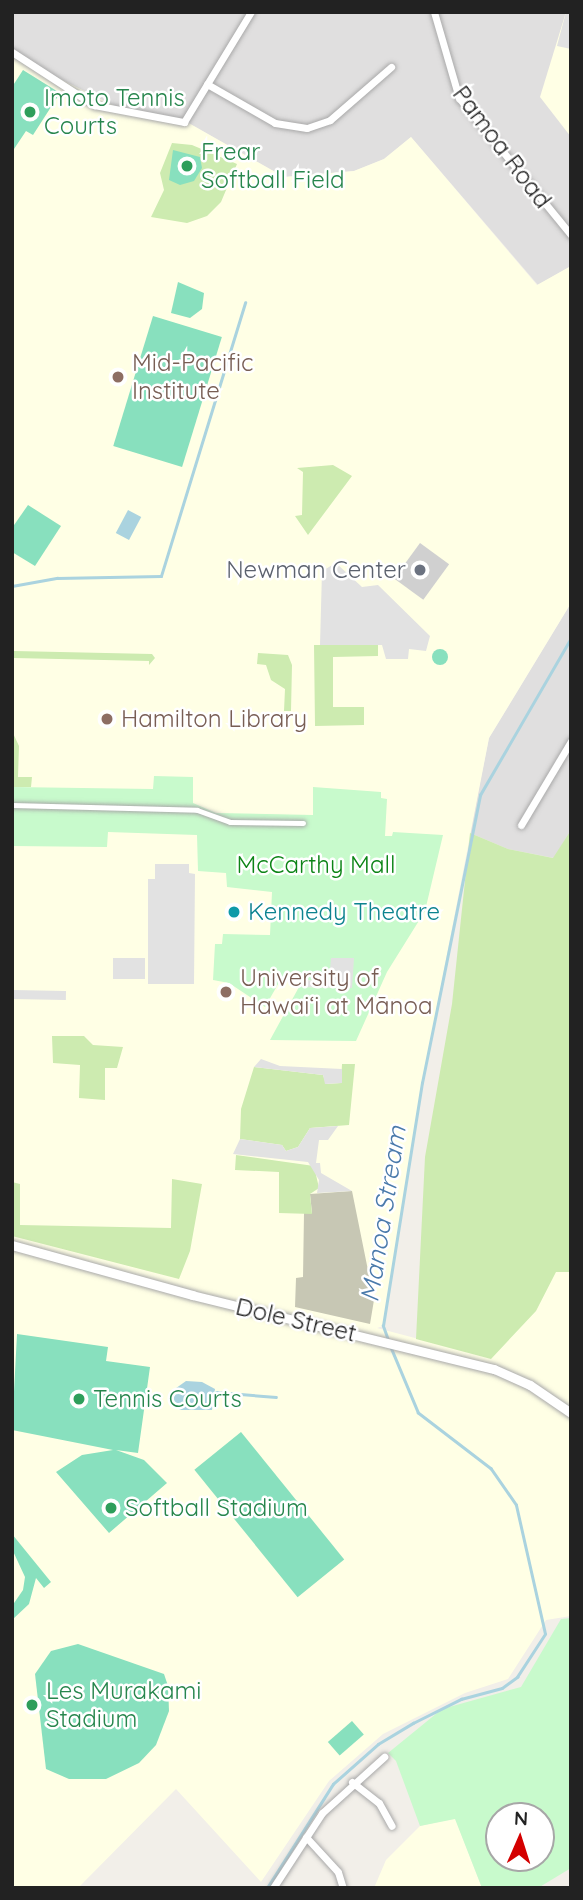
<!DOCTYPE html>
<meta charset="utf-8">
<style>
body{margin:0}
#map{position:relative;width:583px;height:1900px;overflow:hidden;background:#f2efe9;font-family:Quicksand,sans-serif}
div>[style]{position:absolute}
.residential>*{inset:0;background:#e0dfdf}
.education>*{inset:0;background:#ffffe5}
.religious>*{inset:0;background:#d0d0d0;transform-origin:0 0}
.construction>*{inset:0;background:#c7c7b4}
.grass>*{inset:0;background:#cdebb0}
.park>*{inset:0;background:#c8facc}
.pitch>*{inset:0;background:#88e0be;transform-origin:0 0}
.round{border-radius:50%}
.parking>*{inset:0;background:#e2e2e2;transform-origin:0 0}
.water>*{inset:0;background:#aad3df;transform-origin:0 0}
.stream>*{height:2.5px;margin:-1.25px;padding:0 1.25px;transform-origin:1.25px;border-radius:1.25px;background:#aad3df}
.roads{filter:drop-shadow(0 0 2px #a9a9a9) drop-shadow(0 0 2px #a9a9a9)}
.pedestrian>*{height:5px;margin:-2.5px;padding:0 2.5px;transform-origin:2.5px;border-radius:2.5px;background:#fff}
.minor>*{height:7px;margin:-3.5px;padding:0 3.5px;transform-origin:3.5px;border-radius:3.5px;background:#fff}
.tertiary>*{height:9px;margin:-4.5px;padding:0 4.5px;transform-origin:4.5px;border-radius:4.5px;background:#fff}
.dots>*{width:19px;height:19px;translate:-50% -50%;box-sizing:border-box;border:4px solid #fff;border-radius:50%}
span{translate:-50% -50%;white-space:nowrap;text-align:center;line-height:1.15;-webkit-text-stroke:5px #fff;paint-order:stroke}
.leisure-label{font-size:24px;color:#27864d}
.left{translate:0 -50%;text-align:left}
.street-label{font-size:24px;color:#222}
.education-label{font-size:24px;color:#785e54}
.worship-label{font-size:24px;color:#5b616d}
.right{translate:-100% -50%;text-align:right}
.park-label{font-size:24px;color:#0c8416}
.culture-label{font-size:24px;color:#0d838f}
.water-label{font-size:26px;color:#4a7aab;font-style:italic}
.frame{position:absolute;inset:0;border:14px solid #222;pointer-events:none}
.north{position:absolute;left:485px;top:1802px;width:70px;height:70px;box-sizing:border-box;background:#fff;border:2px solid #a7a7a7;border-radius:50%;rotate:3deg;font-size:19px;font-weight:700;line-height:28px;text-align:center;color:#222}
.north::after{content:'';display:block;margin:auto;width:24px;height:32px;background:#d40000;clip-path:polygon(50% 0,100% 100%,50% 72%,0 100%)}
</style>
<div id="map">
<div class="residential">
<div style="clip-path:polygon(12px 12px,571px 12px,571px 266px,538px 285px,411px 137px,384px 159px,354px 171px,284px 177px,185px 121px,12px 268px)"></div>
<div style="clip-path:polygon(571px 603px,571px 830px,554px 858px,508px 849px,470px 833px,489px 738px)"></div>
</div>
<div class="education">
<div style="clip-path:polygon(566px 12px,571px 12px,571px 137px,540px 97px)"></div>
<div style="clip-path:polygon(12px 55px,129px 113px,185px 121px,284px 177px,354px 171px,384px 159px,411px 137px,537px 285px,571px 266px,571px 603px,489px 738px,422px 1083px,383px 1326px,377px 1328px,430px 1342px,571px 1233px,571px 1616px,546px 1620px,508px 1679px,465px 1693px,383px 1734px,329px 1781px,261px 1882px,176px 1789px,78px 1888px,12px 1888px)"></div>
<div style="clip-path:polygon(455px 1818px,482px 1888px,374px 1888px,386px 1860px,420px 1826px)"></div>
</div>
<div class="religious">
<div style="left:420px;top:543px;width:36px;height:44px;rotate:36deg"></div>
</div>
<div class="construction">
<div style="clip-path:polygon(352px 1191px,374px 1300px,370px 1324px,295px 1307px,296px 1278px,303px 1277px,304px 1213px,312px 1213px,310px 1194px)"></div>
</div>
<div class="grass">
<div style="clip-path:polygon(172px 143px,192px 145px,237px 164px,221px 202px,207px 216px,187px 223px,151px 217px,164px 190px,160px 173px)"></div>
<div style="clip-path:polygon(333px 465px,352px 476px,308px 535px,295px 516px,302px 515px,303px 472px,297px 468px)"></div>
<div style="clip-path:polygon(314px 645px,378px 645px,378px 656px,333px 657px,333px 707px,364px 707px,364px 725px,315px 726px)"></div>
<div style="clip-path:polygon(14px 651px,152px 654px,155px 658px,149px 665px,149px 661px,14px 658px)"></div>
<div style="clip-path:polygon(258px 653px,288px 655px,292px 665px,291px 711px,284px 711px,285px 689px,271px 680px,266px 665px,257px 664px)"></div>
<div style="clip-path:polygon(12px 731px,19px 746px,18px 777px,32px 777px,31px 787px,12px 787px)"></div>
<div style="clip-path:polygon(571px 830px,571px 1272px,556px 1272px,536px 1311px,491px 1359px,416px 1339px,425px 1157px,452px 1004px,470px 833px,508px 849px,553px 858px)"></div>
<div style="clip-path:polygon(52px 1036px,84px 1036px,93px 1045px,123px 1047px,117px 1068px,105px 1068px,105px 1100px,79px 1098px,80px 1065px,53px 1063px)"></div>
<div style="clip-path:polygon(342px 1064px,355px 1064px,349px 1125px,310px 1128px,298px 1147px,286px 1151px,282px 1145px,240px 1139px,241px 1109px,254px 1067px,323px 1075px,326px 1084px,341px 1083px)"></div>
<div style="clip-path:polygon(236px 1155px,314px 1166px,319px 1188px,310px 1194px,312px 1214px,279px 1213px,279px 1172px,235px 1170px)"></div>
<div style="clip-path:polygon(172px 1179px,202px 1184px,190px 1251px,179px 1279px,12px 1236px,12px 1182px,20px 1184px,20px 1225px,171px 1228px)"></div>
</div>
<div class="park">
<div style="clip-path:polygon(154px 776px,193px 777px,193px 803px,216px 813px,313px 815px,313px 787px,381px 792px,381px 798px,387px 799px,385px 836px,392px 836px,393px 832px,443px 835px,425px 911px,387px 972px,356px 1041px,270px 1040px,299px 987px,352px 988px,329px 981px,281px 979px,265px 1007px,229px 983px,213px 980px,215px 944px,222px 944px,223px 934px,270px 935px,272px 892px,227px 887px,226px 873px,198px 871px,197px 835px,108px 832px,107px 847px,12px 846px,12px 787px,153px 789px)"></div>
<div style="clip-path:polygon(evenodd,571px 1618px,571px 1868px,538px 1888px,482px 1888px,455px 1819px,420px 1826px,396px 1761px,388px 1753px,442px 1709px,521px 1687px,561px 1619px,571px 1618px,499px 1816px,541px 1816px,541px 1858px,499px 1858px,499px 1816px)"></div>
</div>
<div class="pitch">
<div style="clip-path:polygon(23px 70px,60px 93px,33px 135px,26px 131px,12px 152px,12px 87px)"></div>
<div style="clip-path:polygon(173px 150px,200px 157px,202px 168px,194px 181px,180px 185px,169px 180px)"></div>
<div style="clip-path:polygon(178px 282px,204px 293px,202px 309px,190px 318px,171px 313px)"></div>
<div style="left:153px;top:316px;width:72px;height:136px;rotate:17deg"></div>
<div style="clip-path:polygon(28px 505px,61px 526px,35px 566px,12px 552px,12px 528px)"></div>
<div class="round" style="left:432px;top:649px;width:16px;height:16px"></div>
<div style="clip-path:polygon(17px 1334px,108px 1347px,106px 1361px,150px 1367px,138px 1453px,116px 1450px,144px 1460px,167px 1483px,109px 1533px,56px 1472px,82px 1455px,113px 1450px,12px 1430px)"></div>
<div style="left:241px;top:1432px;width:164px;height:60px;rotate:51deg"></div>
<div style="clip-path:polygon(12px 1534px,51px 1582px,44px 1588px,36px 1578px,29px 1604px,12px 1620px,12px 1606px,23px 1590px,25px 1577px,12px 1549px)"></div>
<div style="clip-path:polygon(78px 1644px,164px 1674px,168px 1686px,169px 1711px,156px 1745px,139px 1763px,106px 1779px,69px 1779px,46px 1769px,35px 1674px,51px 1651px)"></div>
<div style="left:352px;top:1721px;width:18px;height:32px;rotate:49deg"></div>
</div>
<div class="parking">
<div style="clip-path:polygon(566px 12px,571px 13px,571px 49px,557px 46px)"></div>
<div style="clip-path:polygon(336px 563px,362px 587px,378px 585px,430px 636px,426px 651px,409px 649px,408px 659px,386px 659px,382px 645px,320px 645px,322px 571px)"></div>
<div style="clip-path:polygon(155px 864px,189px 864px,189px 873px,195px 874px,194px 984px,148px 984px,148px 879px,155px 879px)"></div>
<div style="left:113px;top:958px;width:32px;height:21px"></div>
<div style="clip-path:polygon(331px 958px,354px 958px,352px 988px,299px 987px,299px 980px,329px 981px)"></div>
<div style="left:12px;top:990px;width:54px;height:9px;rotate:1deg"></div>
<div style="clip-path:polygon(261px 1059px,280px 1066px,342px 1069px,342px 1083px,325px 1084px,323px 1075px,254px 1067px)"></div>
<div style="clip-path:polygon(338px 1126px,328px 1140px,319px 1140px,316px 1163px,320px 1163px,321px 1173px,352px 1191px,317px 1193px,319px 1180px,308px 1162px,233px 1154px,240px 1139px,282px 1145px,286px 1151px,298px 1147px,310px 1128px)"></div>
</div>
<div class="water">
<div style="left:128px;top:510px;width:15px;height:26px;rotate:28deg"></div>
<div style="clip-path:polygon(186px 1381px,202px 1382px,215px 1389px,212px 1410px,181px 1410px,172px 1406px,172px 1391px)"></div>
</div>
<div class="stream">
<div style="left:12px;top:586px;width:46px;rotate:-10.1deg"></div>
<div style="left:57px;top:578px;width:104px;rotate:-1.1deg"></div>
<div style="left:161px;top:576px;width:286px;rotate:-72.9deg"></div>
<div style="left:388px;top:1340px;width:15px;rotate:-110deg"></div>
<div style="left:383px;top:1326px;width:246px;rotate:-80.9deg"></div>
<div style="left:422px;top:1083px;width:294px;rotate:-78.6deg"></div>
<div style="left:480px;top:795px;width:181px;rotate:-59.9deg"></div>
<div style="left:216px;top:1392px;width:60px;rotate:4.8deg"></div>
<div style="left:267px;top:1888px;width:123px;rotate:-57.6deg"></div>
<div style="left:333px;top:1784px;width:60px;rotate:-41.6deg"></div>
<div style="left:378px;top:1744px;width:41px;rotate:-31deg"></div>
<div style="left:413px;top:1723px;width:54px;rotate:-26.6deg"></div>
<div style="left:461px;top:1699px;width:42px;rotate:-15deg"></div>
<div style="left:502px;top:1688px;width:19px;rotate:-36deg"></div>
<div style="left:517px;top:1677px;width:51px;rotate:-56.9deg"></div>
<div style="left:545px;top:1634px;width:132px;rotate:-102.7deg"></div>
<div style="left:516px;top:1505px;width:44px;rotate:-124.8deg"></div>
<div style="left:491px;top:1469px;width:92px;rotate:-142.5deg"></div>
<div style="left:418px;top:1413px;width:73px;rotate:-112.7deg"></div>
</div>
<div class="roads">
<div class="pedestrian">
<div style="left:12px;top:805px;width:185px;rotate:1.5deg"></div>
<div style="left:197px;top:810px;width:35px;rotate:20deg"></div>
<div style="left:230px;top:822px;width:73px;rotate:0.8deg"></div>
</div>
<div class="minor">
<div style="left:434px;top:12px;width:90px;rotate:73.8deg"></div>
<div style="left:459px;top:98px;width:177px;rotate:50.7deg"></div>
<div style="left:12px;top:52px;width:98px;rotate:32.9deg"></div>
<div style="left:94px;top:105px;width:92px;rotate:10.7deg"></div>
<div style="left:184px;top:122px;width:129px;rotate:-58.7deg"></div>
<div style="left:207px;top:84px;width:78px;rotate:29.8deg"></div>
<div style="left:275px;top:123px;width:32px;rotate:9deg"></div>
<div style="left:307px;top:128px;width:24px;rotate:-19deg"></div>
<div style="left:330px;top:120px;width:81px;rotate:-41deg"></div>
<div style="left:521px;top:825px;width:98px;rotate:-59.2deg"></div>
<div style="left:352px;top:1782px;width:34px;rotate:38deg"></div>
<div style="left:379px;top:1803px;width:26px;rotate:61deg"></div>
<div style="left:306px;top:1837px;width:47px;rotate:47.6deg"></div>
<div style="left:338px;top:1872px;width:17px;rotate:73deg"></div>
<div style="left:273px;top:1888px;width:90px;rotate:-56.8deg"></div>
<div style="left:322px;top:1813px;width:84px;rotate:-42.1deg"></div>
</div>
<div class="tertiary">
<div style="left:12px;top:1245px;width:187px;rotate:15.5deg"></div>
<div style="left:192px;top:1295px;width:311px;rotate:13.8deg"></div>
<div style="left:494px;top:1369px;width:39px;rotate:24deg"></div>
<div style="left:530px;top:1385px;width:50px;rotate:34.3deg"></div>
</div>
</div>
<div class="dots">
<div style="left:30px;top:112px;background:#2e9e5b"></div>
<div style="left:187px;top:166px;background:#2e9e5b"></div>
<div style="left:118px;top:377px;background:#8d6e63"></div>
<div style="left:420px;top:570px;background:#6b7280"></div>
<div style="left:107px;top:719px;background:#8d6e63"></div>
<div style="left:234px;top:912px;background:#0f9aa8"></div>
<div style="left:226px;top:992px;background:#8d6e63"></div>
<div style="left:79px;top:1399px;background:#2e9e5b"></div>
<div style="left:111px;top:1508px;background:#2e9e5b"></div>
<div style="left:32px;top:1705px;background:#2e9e5b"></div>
</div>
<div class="leisure-label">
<span class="left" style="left:44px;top:112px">Imoto Tennis<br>Courts</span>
<span class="left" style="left:201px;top:166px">Frear<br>Softball Field</span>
<span class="left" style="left:93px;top:1399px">Tennis Courts</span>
<span class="left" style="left:125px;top:1508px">Softball Stadium</span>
<span class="left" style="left:46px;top:1705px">Les Murakami<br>Stadium</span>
</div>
<div class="street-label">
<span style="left:502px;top:147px;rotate:53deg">Pamoa Road</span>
<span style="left:296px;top:1320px;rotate:13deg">Dole Street</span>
</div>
<div class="education-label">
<span class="left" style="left:132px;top:377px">Mid-Pacific<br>Institute</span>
<span class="left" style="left:121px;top:719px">Hamilton Library</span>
<span class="left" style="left:240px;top:992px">University of<br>Hawaiʻi at Mānoa</span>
</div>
<div class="worship-label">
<span class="right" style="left:406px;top:570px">Newman Center</span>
</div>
<div class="park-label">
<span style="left:316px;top:865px">McCarthy Mall</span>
</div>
<div class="culture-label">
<span class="left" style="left:248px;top:912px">Kennedy Theatre</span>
</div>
<div class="water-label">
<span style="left:383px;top:1214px;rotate:-81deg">Manoa Stream</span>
</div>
<div class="frame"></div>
<div class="north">N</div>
</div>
